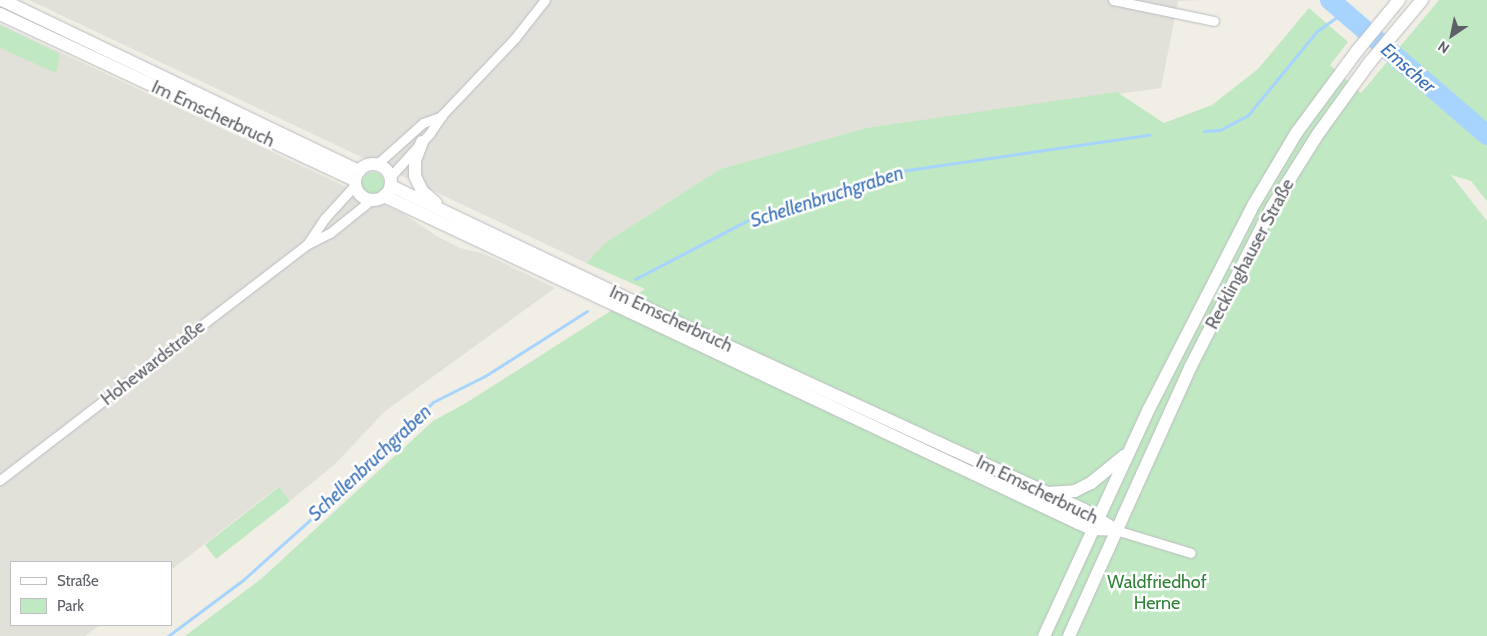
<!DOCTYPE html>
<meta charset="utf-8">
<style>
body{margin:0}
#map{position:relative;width:1487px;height:636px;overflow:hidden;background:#f0eee5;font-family:Cabin,sans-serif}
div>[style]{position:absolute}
.industrial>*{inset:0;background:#e1e0d9}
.green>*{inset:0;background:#c0e8c2;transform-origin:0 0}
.round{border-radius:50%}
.stream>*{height:3px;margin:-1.5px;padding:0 1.5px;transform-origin:1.5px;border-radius:1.5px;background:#a6d4ff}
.river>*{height:20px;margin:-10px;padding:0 10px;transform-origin:10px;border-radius:10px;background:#a6d4ff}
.roads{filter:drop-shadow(0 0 1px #babcc1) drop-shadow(0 0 1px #babcc1)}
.minor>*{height:9px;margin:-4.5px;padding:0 4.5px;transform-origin:4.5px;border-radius:4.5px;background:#fff}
.secondary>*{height:12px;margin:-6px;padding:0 6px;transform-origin:6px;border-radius:6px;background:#fff}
.secondary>.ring{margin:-6px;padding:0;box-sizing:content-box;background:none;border:12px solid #fff;border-radius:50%}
span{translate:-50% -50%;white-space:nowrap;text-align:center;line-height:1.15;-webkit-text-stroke:5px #fff;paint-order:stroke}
.street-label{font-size:18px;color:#5d6066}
.park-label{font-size:18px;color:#308237}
.water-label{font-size:19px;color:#3c72b8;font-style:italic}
.legend{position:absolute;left:10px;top:561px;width:162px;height:65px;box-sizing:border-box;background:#fff;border:1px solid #bebfc2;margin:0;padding:6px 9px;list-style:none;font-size:15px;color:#5d6066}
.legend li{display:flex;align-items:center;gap:10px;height:25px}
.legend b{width:25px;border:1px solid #bebfc2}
.north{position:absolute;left:1427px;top:10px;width:50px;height:50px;-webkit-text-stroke:4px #fff;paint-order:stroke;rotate:214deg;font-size:14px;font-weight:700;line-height:20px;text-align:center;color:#5d6066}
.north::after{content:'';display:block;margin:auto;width:18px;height:22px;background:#5d6066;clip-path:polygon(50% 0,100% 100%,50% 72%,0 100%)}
</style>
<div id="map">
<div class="industrial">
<div style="clip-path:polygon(29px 0,1202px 0,1178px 1px,1161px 88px,866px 128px,720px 169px,605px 243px,586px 263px)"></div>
<div style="clip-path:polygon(0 24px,404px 214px,438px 237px,460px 248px,485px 254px,555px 288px,384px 412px,336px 463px,290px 501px,278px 487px,171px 570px,171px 562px,11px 562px,11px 625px,100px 625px,85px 636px,0 636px)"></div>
</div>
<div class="green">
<div style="clip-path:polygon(1439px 0,1487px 0,1487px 201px,1471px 181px,1451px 175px,1487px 221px,1487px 636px,185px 636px,261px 579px,433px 421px,466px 403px,645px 289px,586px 263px,605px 243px,720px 169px,866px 128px,1117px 92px,1164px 123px,1212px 105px,1258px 69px,1309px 8px,1348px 42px,1330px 65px,1361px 93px)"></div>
<div style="clip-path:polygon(0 25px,60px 54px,56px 73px,0 48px)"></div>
<div class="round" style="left:362px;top:172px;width:22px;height:22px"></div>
<div style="left:279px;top:487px;width:18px;height:94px;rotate:52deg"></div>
</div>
<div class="stream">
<div style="left:1204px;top:131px;width:16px;rotate:-4deg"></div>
<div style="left:1220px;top:130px;width:32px;rotate:-28deg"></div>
<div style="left:1248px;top:115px;width:109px;rotate:-50.6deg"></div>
<div style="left:1317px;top:31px;width:33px;rotate:-35deg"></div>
<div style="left:635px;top:279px;width:136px;rotate:-27.5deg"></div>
<div style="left:756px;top:216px;width:138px;rotate:-18.2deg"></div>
<div style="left:887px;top:173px;width:265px;rotate:-8.3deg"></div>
<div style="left:168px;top:636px;width:94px;rotate:-36.7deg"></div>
<div style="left:243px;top:580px;width:159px;rotate:-41.9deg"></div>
<div style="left:361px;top:474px;width:102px;rotate:-45deg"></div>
<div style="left:433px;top:402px;width:58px;rotate:-26.6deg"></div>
<div style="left:485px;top:376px;width:121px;rotate:-32.5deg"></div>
</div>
<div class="river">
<div style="left:1330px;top:0;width:207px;rotate:40.7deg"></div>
</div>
<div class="roads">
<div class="minor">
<div style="left:1113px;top:0;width:103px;rotate:11.7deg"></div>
<div style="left:376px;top:165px;width:63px;rotate:-41.8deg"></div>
<div style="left:423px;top:123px;width:20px;rotate:-20deg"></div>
<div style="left:390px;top:177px;width:59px;rotate:-47.7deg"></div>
<div style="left:430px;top:133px;width:22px;rotate:-56deg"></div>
<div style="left:442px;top:115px;width:106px;rotate:-46.5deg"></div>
<div style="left:515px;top:38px;width:48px;rotate:-51.7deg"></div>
<div style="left:308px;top:243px;width:30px;rotate:-56deg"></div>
<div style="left:325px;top:218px;width:45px;rotate:-47.7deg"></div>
<div style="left:0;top:480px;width:386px;rotate:-37.5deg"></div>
<div style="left:306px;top:245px;width:27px;rotate:-27deg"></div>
<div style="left:330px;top:233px;width:53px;rotate:-38.8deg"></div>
<div style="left:1116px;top:530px;width:78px;rotate:17deg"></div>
</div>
<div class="secondary">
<div style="left:2px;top:0;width:396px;rotate:25.6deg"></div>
<div style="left:0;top:14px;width:392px;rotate:25.1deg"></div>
<div style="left:422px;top:142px;width:19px;rotate:111deg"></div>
<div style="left:415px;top:160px;width:16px;rotate:90deg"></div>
<div style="left:415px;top:176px;width:17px;rotate:65deg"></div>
<div style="left:422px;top:191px;width:18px;rotate:41deg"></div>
<div class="ring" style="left:355px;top:164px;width:24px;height:24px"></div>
<div style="left:391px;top:186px;width:332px;rotate:25.5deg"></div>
<div style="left:691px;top:329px;width:433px;rotate:24.7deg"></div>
<div style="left:1084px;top:510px;width:38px;rotate:32deg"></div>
<div style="left:384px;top:196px;width:767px;rotate:25.23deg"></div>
<div style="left:1078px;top:523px;width:15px;rotate:23deg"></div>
<div style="left:1092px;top:529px;width:24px;rotate:2deg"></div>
<div style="left:1048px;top:493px;width:27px;rotate:-4deg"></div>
<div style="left:1075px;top:491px;width:18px;rotate:-27deg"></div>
<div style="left:1091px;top:483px;width:43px;rotate:-39.3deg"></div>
<div style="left:1044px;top:636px;width:250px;rotate:-65.2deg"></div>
<div style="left:1149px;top:409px;width:230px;rotate:-62.9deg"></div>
<div style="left:1254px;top:204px;width:84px;rotate:-59.2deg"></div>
<div style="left:1297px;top:132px;width:101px;rotate:-53.5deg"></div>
<div style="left:1357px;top:51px;width:66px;rotate:-50.5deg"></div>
<div style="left:1069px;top:636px;width:296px;rotate:-65.7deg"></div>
<div style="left:1191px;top:366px;width:178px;rotate:-63deg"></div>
<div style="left:1272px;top:207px;width:86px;rotate:-57.8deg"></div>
<div style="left:1318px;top:134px;width:89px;rotate:-54.2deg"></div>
<div style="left:1370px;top:62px;width:81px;rotate:-50deg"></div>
</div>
</div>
<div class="street-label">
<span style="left:213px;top:114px;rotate:25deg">Im Emscherbruch</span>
<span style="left:1250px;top:254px;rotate:-62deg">Recklinghauser Straße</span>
<span style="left:671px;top:319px;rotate:25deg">Im Emscherbruch</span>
<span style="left:153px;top:363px;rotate:-38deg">Hohewardstraße</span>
<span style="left:1037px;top:490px;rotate:26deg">Im Emscherbruch</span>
</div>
<div class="park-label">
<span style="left:1157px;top:593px">Waldfriedhof<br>Herne</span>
</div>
<div class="water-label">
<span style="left:1408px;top:68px;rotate:41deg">Emscher</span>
<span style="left:827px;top:197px;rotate:-18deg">Schellenbruchgraben</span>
<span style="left:370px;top:463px;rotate:-43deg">Schellenbruchgraben</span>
</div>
<ul class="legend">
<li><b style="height:6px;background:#fff"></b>Straße</li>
<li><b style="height:14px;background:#c0e8c2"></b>Park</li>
</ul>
<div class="north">N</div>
</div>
